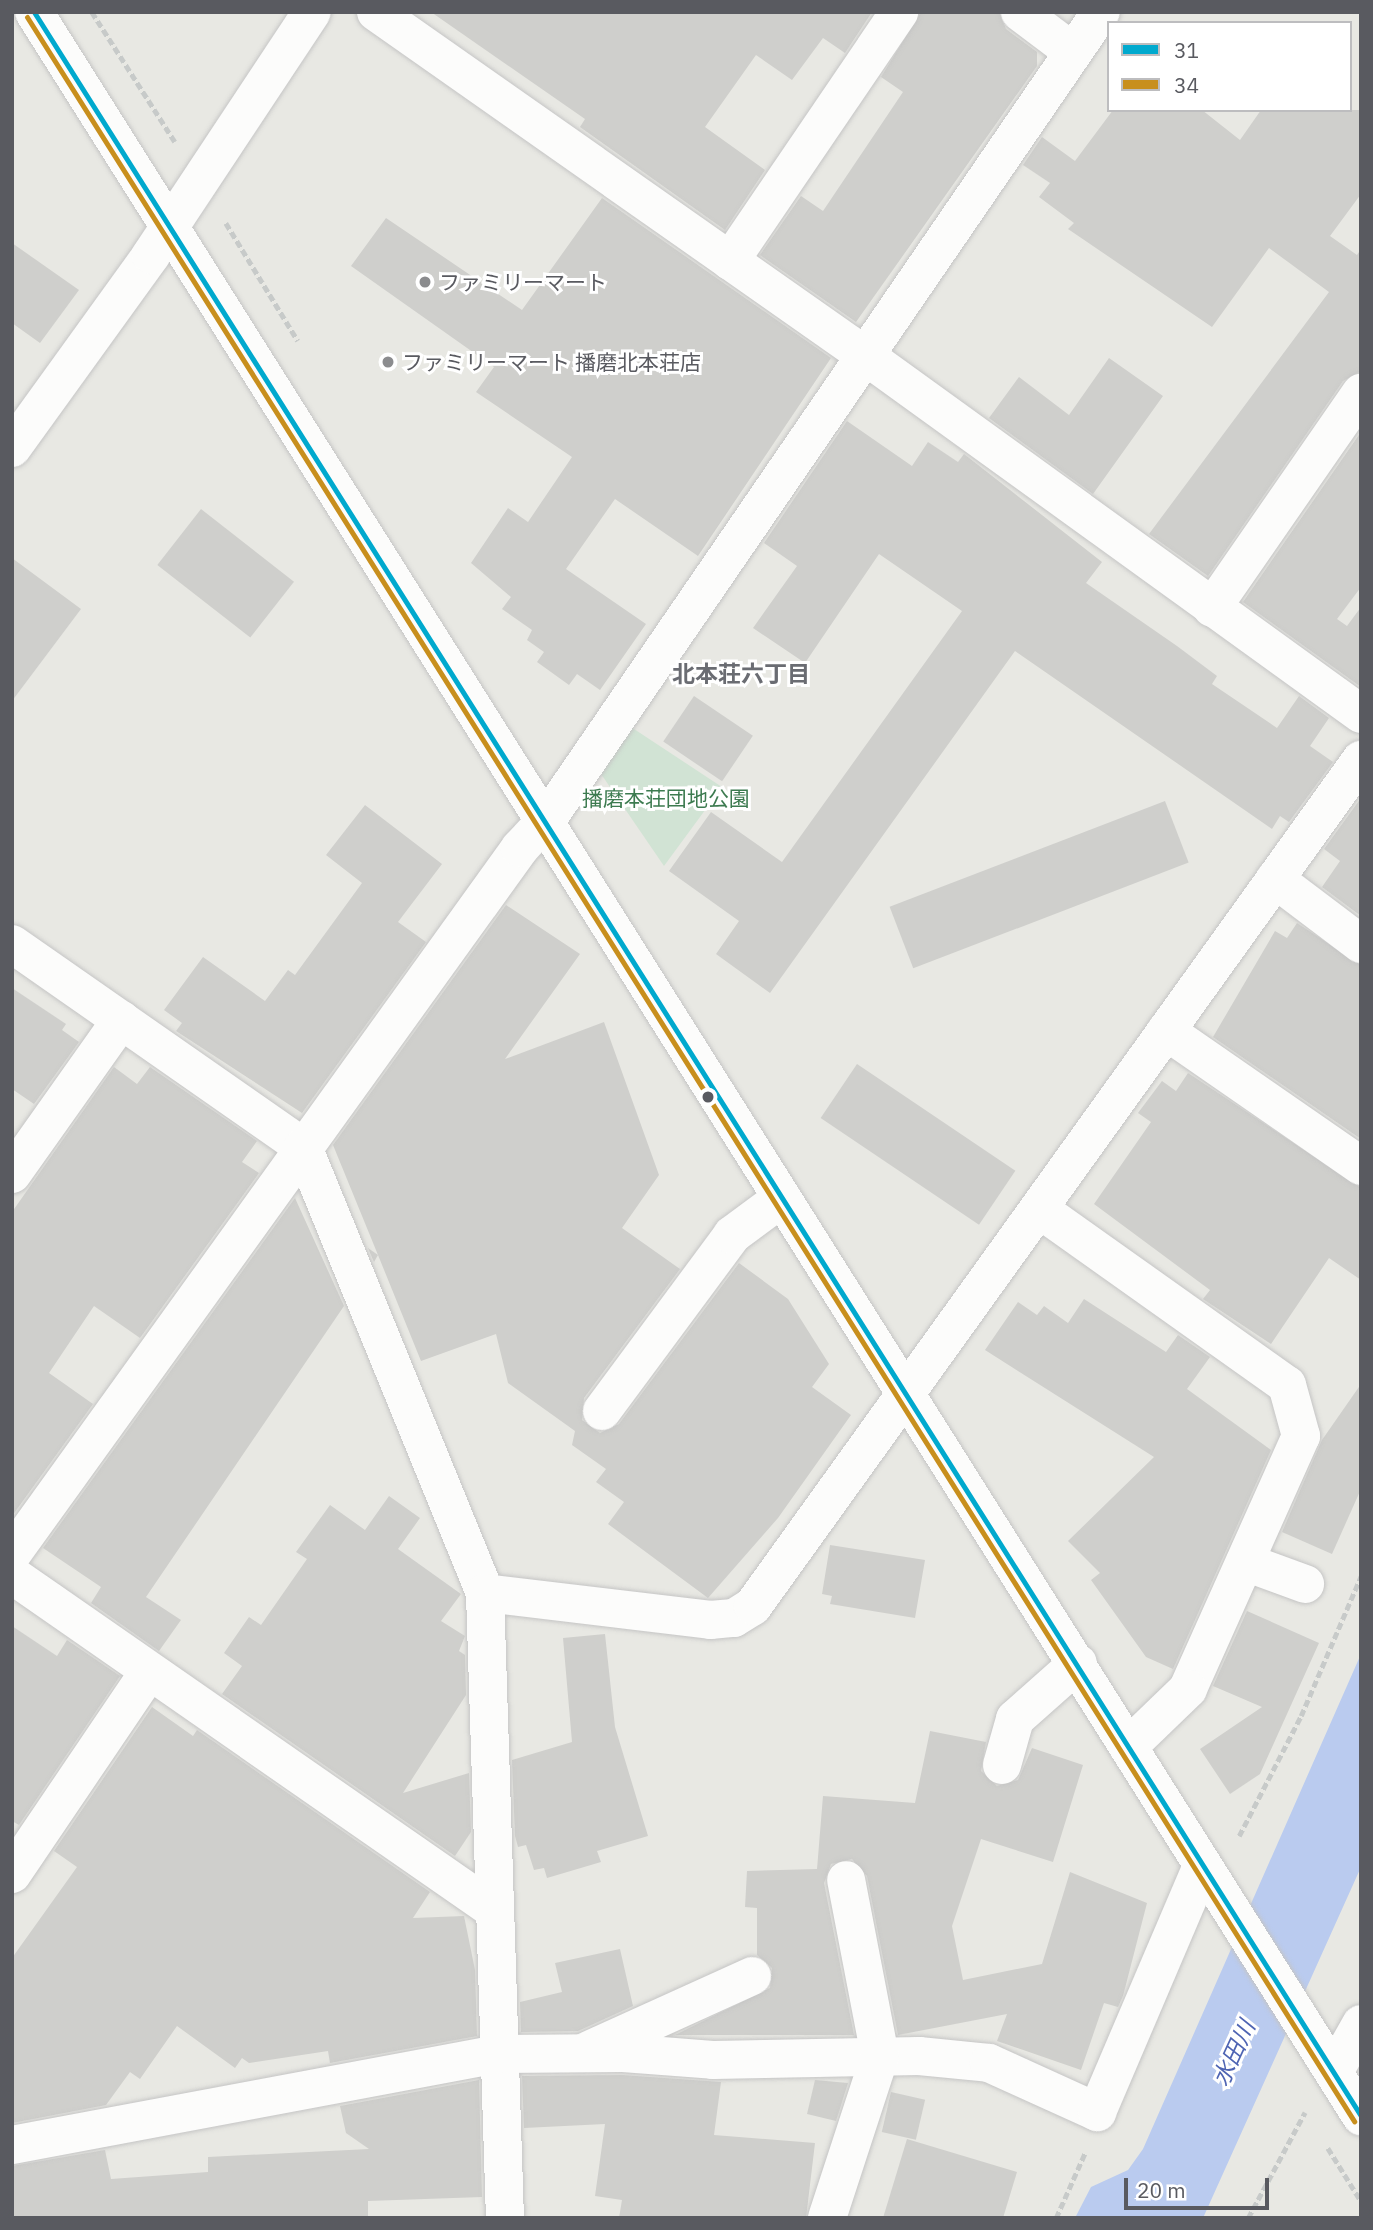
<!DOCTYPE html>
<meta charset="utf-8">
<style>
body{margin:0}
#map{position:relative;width:1373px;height:2230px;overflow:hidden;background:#e8e8e3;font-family:"IBM Plex Sans","Noto Sans JP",sans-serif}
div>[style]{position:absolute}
.green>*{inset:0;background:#d1e3d4}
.water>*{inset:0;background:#bacbef}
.building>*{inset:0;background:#cfcfcc;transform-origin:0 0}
.path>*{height:4.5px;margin-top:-2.25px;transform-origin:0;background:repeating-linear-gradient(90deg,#c7cac9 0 7px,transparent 0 10.5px)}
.roads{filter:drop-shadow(0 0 2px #c5c5c5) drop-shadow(0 0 2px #c5c5c5)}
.street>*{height:38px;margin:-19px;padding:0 19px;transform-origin:19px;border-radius:19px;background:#fcfcfb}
.secondary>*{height:38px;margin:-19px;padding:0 19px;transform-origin:19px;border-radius:19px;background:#fcfcfb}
.bus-1>*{height:5px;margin:-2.5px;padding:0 2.5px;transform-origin:2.5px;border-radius:2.5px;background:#00a9ce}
.bus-2>*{height:5px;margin:-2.5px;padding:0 2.5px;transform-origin:2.5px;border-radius:2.5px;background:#c88f1d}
.dots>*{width:19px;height:19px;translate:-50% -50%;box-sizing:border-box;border:4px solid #fff;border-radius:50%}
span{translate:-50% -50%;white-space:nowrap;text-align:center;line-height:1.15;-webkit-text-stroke:6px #fff;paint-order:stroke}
.poi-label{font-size:21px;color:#595a60}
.left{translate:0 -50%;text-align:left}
.park-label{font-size:21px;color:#3d7b50}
.neighbourhood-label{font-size:23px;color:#6a6c72;font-weight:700}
.water-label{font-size:23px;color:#4e64b3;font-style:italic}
.frame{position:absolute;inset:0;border:14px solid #595a60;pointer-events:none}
.legend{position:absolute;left:1107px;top:21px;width:245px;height:91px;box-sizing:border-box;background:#fff;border:2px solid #bdbdbf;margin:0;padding:9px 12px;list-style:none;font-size:21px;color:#595a60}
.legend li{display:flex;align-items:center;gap:14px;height:35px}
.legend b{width:35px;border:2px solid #bdbdbf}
.scale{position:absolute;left:1124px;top:2178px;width:145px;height:32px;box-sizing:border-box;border:4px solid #595a60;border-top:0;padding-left:9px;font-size:21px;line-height:24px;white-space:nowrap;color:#595a60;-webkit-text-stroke:5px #fff;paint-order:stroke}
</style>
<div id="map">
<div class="green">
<div style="clip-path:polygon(631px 727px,722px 787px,664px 866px,599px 771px)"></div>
</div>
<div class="water">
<div style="clip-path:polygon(1361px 1654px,1361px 1867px,1203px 2218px,1075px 2218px,1091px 2187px,1128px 2170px,1143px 2149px)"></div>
</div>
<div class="building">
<div style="clip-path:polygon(431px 12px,872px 12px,845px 53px,823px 38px,792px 80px,756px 55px,705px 127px,765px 170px,725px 230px,580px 127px,585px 119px)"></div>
<div style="clip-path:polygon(921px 12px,999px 12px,1006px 29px,1037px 52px,1037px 66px,856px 322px,760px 255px,801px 196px,823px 211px,903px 92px,881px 77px)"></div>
<div style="clip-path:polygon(1113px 110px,1202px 110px,1240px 140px,1261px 110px,1361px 110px,1361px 194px,1330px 236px,1357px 255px,1361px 249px,1361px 371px,1343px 381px,1208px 576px,1149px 534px,1329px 292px,1269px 248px,1212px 327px,1068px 229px,1074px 223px,1039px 197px,1050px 183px,1023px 165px,1042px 137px,1075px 161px)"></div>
<div style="clip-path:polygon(602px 198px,831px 358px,698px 556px,615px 499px,566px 569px,646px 624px,600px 690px,577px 674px,569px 685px,537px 662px,544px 652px,527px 640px,532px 630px,502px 609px,511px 597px,471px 563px,508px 508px,528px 522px,572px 457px,476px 392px,494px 367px,351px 266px,386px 218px,522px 310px)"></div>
<div style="clip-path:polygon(12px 243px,79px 290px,40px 343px,12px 323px)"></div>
<div style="clip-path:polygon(1109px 358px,1163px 396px,1093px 494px,989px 418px,1019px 377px,1069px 415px)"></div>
<div style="clip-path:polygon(847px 421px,912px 466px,928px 442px,958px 462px,964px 454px,1102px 562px,1086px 583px,1177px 646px,1217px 676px,1212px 684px,1277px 728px,1299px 696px,1329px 718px,1310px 746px,1333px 762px,1289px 822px,1280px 816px,1272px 829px,1015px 651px,770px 993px,716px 954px,739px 921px,669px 871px,711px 812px,782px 862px,962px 611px,879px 554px,805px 663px,753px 628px,797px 566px,764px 543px)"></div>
<div style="clip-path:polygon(1361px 432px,1361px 587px,1337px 619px,1347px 626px,1361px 607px,1361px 687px,1243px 602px)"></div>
<div style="left:201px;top:509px;width:118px;height:71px;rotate:38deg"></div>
<div style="clip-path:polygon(12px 558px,81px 609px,12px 701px)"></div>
<div style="left:694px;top:696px;width:71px;height:55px;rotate:34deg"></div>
<div style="clip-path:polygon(1361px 798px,1361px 916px,1322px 887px,1340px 861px,1324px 849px)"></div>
<div style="left:1165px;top:801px;width:66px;height:295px;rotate:69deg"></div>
<div style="clip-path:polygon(365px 805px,442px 864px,398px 922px,426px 942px,302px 1113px,176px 1031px,182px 1023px,164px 1010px,203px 957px,265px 1001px,288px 970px,295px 975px,362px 883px,326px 855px)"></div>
<div style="clip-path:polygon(506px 905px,580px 954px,505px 1059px,604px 1022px,659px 1175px,622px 1228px,680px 1269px,584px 1398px,582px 1420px,600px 1433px,619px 1424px,739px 1263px,788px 1299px,829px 1364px,812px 1387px,851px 1415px,778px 1518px,708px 1598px,608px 1524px,624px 1502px,596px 1482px,606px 1469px,572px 1445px,575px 1431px,508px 1383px,496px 1334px,421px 1361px,378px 1255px,374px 1262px,368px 1248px,378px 1255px,333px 1145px)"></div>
<div style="clip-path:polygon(1297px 923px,1361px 965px,1361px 1139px,1213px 1037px,1275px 931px,1287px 938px)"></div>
<div style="clip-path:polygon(12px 988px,66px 1024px,62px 1030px,79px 1042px,34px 1104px,12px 1089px)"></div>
<div style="left:857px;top:1064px;width:191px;height:65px;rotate:34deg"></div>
<div style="clip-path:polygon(114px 1067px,137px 1084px,150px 1067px,257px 1141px,242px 1162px,259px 1173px,140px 1338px,94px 1306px,49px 1373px,93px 1404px,12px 1516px,12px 1212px)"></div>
<div style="clip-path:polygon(1188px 1073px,1361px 1188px,1361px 1280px,1329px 1258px,1271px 1344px,1203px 1299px,1210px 1290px,1094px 1204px,1151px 1122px,1138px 1113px,1162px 1081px,1176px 1091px)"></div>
<div style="clip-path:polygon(295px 1198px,344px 1306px,146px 1597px,181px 1620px,159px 1651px,91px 1603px,101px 1587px,43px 1548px)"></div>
<div style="clip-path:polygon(1084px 1299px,1166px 1352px,1178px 1335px,1210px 1357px,1187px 1389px,1271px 1450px,1173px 1669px,1146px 1657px,1091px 1580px,1100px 1573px,1068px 1541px,1154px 1457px,985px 1350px,1018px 1302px,1037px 1315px,1044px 1306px,1068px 1323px)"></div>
<div style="clip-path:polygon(1361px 1384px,1361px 1489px,1332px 1554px,1282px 1532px,1322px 1440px)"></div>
<div style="clip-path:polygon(389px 1496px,420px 1518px,398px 1549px,461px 1594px,441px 1621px,465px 1636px,459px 1651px,465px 1655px,466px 1695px,403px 1793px,469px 1773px,471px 1832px,455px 1856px,222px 1694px,242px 1666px,224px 1653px,249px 1617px,261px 1625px,307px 1559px,296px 1552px,330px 1505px,365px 1530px)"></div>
<div style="clip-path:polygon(830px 1545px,925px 1560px,915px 1618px,830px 1604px,832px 1596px,822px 1594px)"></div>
<div style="clip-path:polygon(1247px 1611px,1319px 1643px,1260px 1774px,1230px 1794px,1200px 1749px,1262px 1707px,1213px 1686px)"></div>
<div style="clip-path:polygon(12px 1626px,57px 1656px,67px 1640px,120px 1676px,19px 1825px,12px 1821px)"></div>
<div style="clip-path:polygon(605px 1634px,615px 1727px,648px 1836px,597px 1851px,601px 1862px,547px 1878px,544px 1868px,534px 1870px,526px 1845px,518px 1847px,515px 1836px,512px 1760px,572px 1742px,563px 1638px)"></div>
<div style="clip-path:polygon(152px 1707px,193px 1736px,197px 1730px,430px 1892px,413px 1918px,464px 1916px,475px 1970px,477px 2036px,330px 2063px,328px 2051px,249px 2063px,242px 2058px,235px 2068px,177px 2026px,140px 2079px,130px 2072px,106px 2105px,12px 2123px,12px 1958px,77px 1867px,54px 1851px)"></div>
<div style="clip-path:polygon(930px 1731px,986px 1742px,981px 1771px,997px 1786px,1018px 1780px,1032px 1748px,1083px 1765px,1053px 1862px,981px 1839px,952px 1926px,963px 1980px,1042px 1964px,1070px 1872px,1147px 1903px,1123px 1996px,1118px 2007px,1104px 2003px,1081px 2070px,997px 2041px,1007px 2014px,898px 2035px,867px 1876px,852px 1859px,831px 1864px,824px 1883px,854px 2035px,675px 2035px,770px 1988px,772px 1968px,757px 1955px,757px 1908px,745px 1907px,747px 1871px,817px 1869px,823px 1796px,915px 1803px)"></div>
<div style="clip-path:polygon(620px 1949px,633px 2006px,578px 2031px,521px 2032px,520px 2002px,562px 1992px,555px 1963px)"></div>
<div style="clip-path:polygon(622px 2075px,721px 2082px,714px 2135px,815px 2143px,806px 2218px,619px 2218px,622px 2200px,595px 2196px,605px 2124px,524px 2128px,522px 2076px)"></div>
<div style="clip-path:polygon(479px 2080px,482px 2197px,368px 2201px,368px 2218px,12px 2218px,12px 2166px,105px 2150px,111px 2179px,208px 2172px,208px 2157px,369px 2149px,346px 2133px,340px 2106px)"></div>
<div style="clip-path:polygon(815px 2080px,848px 2083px,836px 2121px,807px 2114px)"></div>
<div style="left:891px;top:2092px;width:35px;height:41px;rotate:13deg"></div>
<div style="clip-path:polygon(907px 2139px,1017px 2172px,1003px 2218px,883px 2218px)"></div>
</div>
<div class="path">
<div style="left:92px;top:12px;width:154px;rotate:57.4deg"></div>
<div style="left:226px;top:223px;width:138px;rotate:58.6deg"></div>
<div style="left:1239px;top:1836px;width:135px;rotate:-62.7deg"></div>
<div style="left:1301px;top:1716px;width:152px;rotate:-66.8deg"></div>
<div style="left:1328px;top:2148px;width:62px;rotate:58.1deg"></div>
<div style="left:1056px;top:2218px;width:71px;rotate:-66deg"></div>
<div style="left:1248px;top:2218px;width:120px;rotate:-61.7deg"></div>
</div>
<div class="roads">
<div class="street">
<div style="left:376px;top:12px;width:595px;rotate:35.08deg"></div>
<div style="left:863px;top:354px;width:614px;rotate:35.86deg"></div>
<div style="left:1020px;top:12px;width:66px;rotate:37deg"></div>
<div style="left:730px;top:261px;width:301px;rotate:-55.8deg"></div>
<div style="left:12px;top:448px;width:238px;rotate:-54.2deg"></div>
<div style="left:151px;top:255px;width:291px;rotate:-56.5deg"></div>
<div style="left:1212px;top:608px;width:262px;rotate:-55.3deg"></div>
<div style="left:1275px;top:879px;width:108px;rotate:37.1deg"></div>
<div style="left:12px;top:944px;width:355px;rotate:34.9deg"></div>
<div style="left:303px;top:1147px;width:482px;rotate:67.8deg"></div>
<div style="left:485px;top:1593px;width:625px;rotate:88.17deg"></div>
<div style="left:1166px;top:1031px;width:237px;rotate:34.7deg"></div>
<div style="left:12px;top:1174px;width:189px;rotate:-54.7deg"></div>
<div style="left:1039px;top:1209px;width:304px;rotate:35.4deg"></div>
<div style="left:1287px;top:1385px;width:53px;rotate:74.6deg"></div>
<div style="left:1301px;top:1436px;width:277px;rotate:114.1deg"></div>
<div style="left:1188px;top:1689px;width:83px;rotate:136deg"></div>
<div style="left:602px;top:1411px;width:219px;rotate:-53.5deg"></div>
<div style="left:732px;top:1235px;width:62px;rotate:-36.5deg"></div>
<div style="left:12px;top:1554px;width:870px;rotate:-54.26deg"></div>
<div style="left:520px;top:848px;width:41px;rotate:-47deg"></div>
<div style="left:548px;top:818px;width:977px;rotate:-55.55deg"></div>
<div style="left:1245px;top:1562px;width:64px;rotate:20.1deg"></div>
<div style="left:12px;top:1575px;width:587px;rotate:34.8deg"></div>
<div style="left:485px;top:1593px;width:227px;rotate:6.8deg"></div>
<div style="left:710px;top:1620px;width:24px;rotate:-5deg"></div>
<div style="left:734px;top:1618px;width:22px;rotate:-32deg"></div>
<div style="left:753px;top:1606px;width:1042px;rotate:-54.3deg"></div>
<div style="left:1002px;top:1765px;width:48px;rotate:-74.2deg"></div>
<div style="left:1015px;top:1719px;width:84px;rotate:-41.6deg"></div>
<div style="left:12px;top:1874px;width:244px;rotate:-55.9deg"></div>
<div style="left:589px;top:2050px;width:179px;rotate:-24.4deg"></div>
<div style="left:1334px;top:2072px;width:55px;rotate:-60.6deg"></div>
<div style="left:12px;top:2145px;width:496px;rotate:-10.6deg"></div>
<div style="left:500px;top:2054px;width:123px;rotate:-0.5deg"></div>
<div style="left:623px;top:2053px;width:90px;rotate:4.4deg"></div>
<div style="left:713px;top:2060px;width:206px;rotate:-1.1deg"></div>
<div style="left:919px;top:2056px;width:70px;rotate:5.7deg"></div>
<div style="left:989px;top:2063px;width:119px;rotate:24.4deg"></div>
<div style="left:1097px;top:2112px;width:267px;rotate:-66.9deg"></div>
<div style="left:827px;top:2218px;width:170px;rotate:-71.9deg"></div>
<div style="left:880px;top:2056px;width:179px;rotate:-100.9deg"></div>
</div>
<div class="secondary">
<div style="left:34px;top:12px;width:2488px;rotate:57.76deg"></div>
</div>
</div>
<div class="bus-1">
<div style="left:34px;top:12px;width:2488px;rotate:57.76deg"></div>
</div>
<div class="bus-2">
<div style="left:27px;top:17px;width:2488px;rotate:57.76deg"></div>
</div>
<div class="dots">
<div style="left:425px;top:282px;background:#8b8c8e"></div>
<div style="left:388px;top:362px;background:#8b8c8e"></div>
<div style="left:708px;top:1097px;background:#595a60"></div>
</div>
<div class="poi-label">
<span class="left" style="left:439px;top:282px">ファミリーマート</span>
<span class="left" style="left:402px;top:362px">ファミリーマート 播磨北本荘店</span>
</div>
<div class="park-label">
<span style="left:666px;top:798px">播磨本荘団地公園</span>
</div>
<div class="neighbourhood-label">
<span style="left:741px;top:673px">北本荘六丁目</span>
</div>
<div class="water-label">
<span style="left:1233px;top:2053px;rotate:-65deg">水田川</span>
</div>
<div class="frame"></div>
<ul class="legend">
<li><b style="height:9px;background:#00a9ce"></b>31</li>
<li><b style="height:9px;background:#c88f1d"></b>34</li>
</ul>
<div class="scale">20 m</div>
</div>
